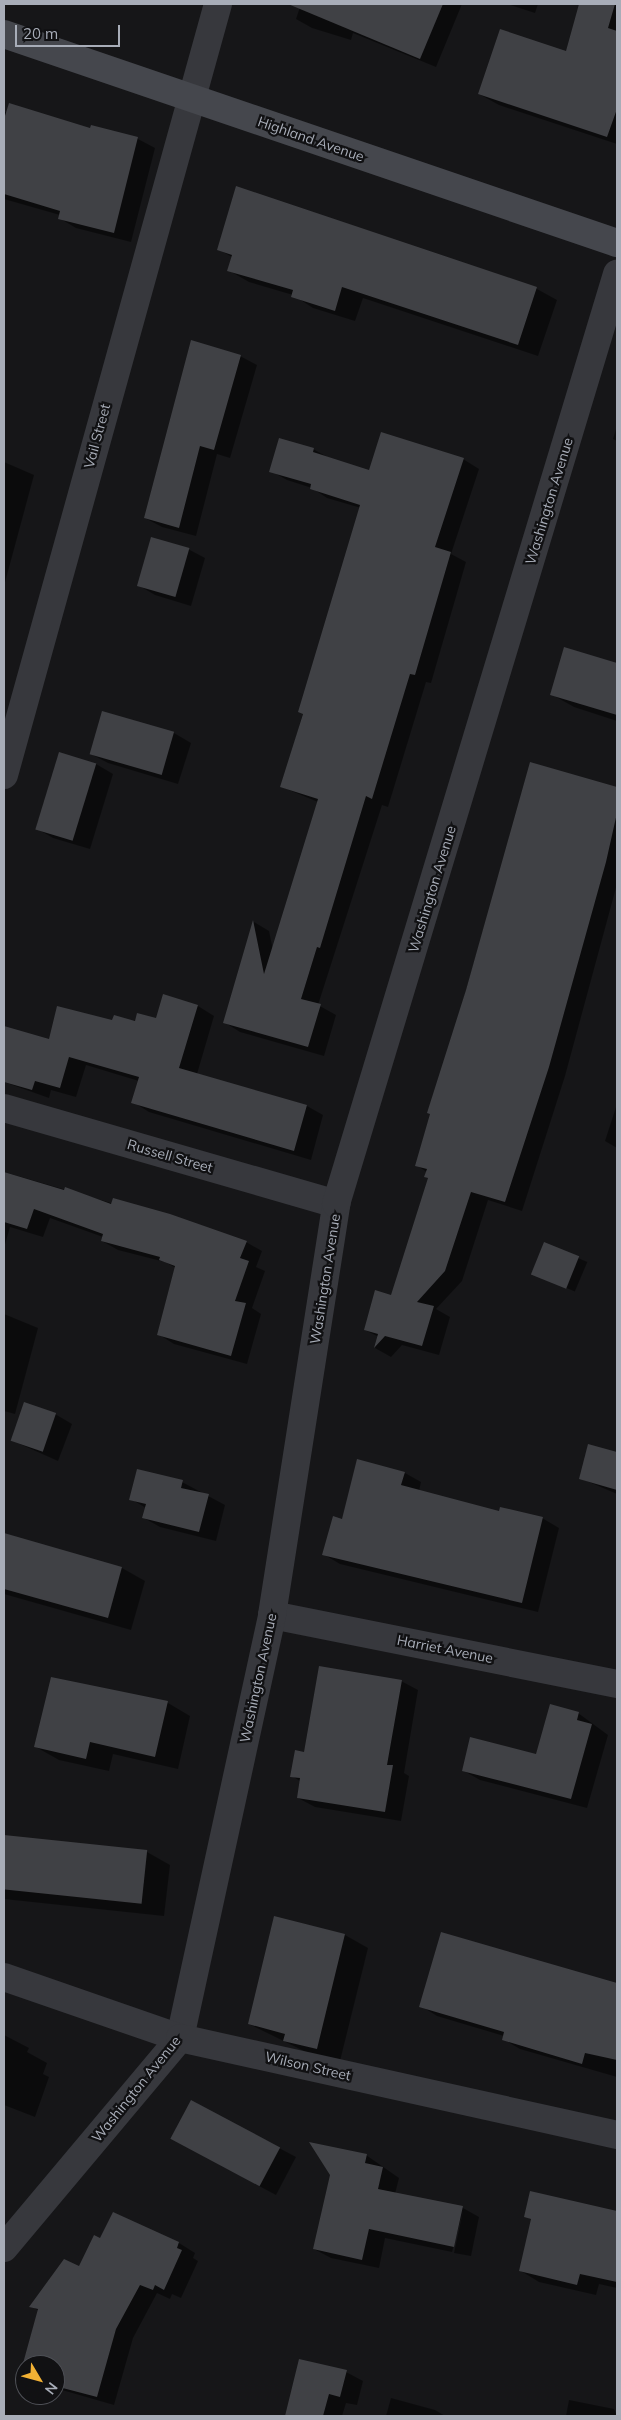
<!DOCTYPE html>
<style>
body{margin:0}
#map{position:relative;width:621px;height:2420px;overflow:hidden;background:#161618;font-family:Mulish,sans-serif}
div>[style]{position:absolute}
.shadow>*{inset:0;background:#0007;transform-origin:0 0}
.building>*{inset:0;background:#404145;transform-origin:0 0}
.minor>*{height:28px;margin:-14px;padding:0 14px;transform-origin:14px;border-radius:14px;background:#37383d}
.tertiary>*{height:28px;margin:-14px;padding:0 14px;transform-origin:14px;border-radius:14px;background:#37383d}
.secondary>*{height:28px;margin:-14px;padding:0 14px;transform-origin:14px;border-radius:14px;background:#45474d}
span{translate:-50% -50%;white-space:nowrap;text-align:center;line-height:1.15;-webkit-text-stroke:4.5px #111113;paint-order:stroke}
.street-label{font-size:14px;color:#a8adb8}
.frame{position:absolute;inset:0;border:5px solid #a8adb8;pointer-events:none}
.north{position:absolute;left:15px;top:2355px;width:50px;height:50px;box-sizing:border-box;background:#111113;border:1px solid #4d4f55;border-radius:50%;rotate:127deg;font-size:14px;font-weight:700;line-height:20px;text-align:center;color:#a8adb8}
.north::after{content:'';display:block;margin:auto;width:18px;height:22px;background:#f2b134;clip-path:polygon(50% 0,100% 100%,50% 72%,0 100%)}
.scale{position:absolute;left:15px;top:25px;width:105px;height:22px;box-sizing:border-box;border:2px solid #a8adb8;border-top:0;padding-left:6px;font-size:15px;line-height:18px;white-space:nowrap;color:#a8adb8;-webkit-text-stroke:4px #111113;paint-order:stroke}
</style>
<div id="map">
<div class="shadow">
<div style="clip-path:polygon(301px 4px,462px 4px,436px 67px,353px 33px,351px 40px,312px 28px,296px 19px)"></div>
<div style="clip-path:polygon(507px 4px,538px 4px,535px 13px)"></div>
<div style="clip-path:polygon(581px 4px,617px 4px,617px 144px,499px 105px,479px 94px,566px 53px)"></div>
<div style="clip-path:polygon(4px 112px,91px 129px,92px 127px,138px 139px,155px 148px,131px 242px,76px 228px,59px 218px,60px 215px,4px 199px)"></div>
<div style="clip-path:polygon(237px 188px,537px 289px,557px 300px,538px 356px,363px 298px,355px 321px,313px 308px,293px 295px,249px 282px,228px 270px,232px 257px,218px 249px)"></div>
<div style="clip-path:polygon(240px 356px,257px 365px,230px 458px,217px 454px,196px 536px,162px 527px,145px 518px)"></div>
<div style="clip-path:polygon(617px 426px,617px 441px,613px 439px)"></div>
<div style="clip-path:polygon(313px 449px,329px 458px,370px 472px,463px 459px,479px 469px,451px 554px,466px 562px,431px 683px,426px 682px,388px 807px,382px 805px,318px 1005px,336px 1015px,324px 1056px,240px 1032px,224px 1022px,254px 922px,269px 931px,273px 950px,318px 802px,282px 787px,361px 508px,327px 498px,312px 488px,287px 480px,271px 471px)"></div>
<div style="clip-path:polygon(4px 462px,34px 475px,4px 586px)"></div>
<div style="clip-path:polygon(188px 549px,205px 558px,191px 606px,155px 595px,138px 585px)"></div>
<div style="clip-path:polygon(565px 648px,617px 664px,617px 721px,574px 707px,551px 694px)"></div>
<div style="clip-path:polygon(103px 712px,174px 733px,191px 743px,178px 784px,108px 763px,91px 754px)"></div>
<div style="clip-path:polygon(60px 754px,96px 764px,113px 774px,90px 849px,53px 838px,36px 828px)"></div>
<div style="clip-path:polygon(531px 764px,617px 788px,617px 884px,565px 1076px,522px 1211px,488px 1200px,462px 1281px,436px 1309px,450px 1317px,439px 1355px,402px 1345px,391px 1357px,375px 1348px,379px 1337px,365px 1330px,392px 1296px,429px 1179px,426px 1177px,427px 1172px,416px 1165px)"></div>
<div style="clip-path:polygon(164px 996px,198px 1006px,214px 1016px,197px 1074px,307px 1106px,323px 1115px,311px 1160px,149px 1112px,133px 1102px,139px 1081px,86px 1065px,76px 1097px,51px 1090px,49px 1098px,4px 1082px,4px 1027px,50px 1040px,113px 1021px,157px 1020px)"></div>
<div style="clip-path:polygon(617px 1104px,617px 1148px,605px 1141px)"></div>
<div style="clip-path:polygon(4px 1172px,246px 1242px,262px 1251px,256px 1267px,265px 1271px,252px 1308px,261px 1314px,247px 1364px,174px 1344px,158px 1334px,176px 1268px,165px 1262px,118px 1250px,102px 1241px,103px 1237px,50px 1218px,43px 1237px,10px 1227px,4px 1248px)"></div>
<div style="left:545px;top:1244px;width:46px;height:32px;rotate:23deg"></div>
<div style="clip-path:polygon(4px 1314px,38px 1328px,15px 1414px,4px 1411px)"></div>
<div style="clip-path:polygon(55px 1414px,72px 1424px,58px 1461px,11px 1440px)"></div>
<div style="clip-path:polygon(589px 1446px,617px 1453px,617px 1494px,580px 1478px)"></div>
<div style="clip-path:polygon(405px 1473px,421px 1482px,419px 1491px,500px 1512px,542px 1518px,559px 1528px,538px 1612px,340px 1564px,323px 1554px,343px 1520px)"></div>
<div style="clip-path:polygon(182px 1482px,225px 1505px,216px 1541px,160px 1527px,144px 1518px,146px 1508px,131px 1499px)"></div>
<div style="clip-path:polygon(4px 1534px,122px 1568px,145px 1581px,131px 1630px,4px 1594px)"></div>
<div style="clip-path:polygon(401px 1681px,418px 1690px,404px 1773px,409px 1776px,401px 1821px,315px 1807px,298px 1798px,300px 1781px,292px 1776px,305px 1753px)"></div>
<div style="clip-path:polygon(168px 1703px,190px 1716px,178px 1769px,113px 1754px,109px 1771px,59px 1760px,36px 1747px)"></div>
<div style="clip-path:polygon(578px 1713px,608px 1735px,587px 1808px,480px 1780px,464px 1771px,537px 1756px)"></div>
<div style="clip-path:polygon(4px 1836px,147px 1852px,170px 1865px,164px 1916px,4px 1899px)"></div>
<div style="clip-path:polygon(442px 1933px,617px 1984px,617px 2077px,520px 2049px,503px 2039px,504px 2036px,437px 2016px,421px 2006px)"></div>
<div style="clip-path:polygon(345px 1935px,368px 1948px,340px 2061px,308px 2053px,249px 2024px)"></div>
<div style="clip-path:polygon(4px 2035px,29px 2048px,27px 2052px,47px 2063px,43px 2074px,49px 2077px,35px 2117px,4px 2105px)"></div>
<div style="clip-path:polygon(188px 2148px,279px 2148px,296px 2157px,276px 2195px)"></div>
<div style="clip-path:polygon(366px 2155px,399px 2178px,395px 2194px,463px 2208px,479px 2217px,471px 2256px,454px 2253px,463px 2211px,452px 2252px,385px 2238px,379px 2268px,331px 2258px,314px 2249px)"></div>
<div style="clip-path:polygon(114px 2213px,179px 2243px,195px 2253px,193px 2258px,198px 2261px,181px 2298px,172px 2294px,170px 2299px,157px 2293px,133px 2338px,114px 2405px,55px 2388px,55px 2365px,23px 2367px,39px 2311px,31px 2306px,80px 2268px,101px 2240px)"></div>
<div style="clip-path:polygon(525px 2216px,603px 2216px,617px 2219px,617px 2288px,599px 2284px,596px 2295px,539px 2282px,521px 2271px,532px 2220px)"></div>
<div style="clip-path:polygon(346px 2372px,363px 2381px,357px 2405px,346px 2403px,342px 2416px,286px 2415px)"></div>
<div style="clip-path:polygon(391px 2398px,435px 2410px,445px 2416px,386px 2416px)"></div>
<div style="clip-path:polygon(569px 2400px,614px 2409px,617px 2416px,566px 2416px)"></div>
</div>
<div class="building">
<div style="clip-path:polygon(288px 4px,443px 4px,420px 59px)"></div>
<div style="clip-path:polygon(579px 4px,615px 4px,608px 28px,617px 31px,617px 109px,607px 137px,478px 94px,500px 29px,566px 51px)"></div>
<div style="clip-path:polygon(9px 103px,90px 128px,91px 125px,138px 137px,114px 233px,58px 219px,60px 211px,4px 194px,4px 119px)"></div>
<div style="clip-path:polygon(236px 186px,537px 287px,518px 345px,342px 287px,335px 311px,291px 297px,293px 290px,227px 271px,232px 255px,217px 250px)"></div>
<div style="clip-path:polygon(191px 340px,241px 355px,214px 450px,200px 446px,179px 528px,144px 518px)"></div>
<div style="clip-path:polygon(381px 432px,464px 458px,435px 547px,451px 552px,415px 675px,410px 674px,372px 799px,366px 796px,320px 948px,317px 947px,301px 999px,321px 1004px,308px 1047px,223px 1023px,253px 920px,264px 974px,318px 799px,280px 787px,303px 714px,298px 712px,360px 505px,310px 489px,311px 484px,269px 472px,279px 438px,314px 448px,313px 452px,369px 470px)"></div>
<div style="left:151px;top:537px;width:40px;height:51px;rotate:16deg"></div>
<div style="clip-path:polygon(564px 647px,617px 663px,617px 715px,550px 695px)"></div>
<div style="left:102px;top:711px;width:75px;height:45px;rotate:16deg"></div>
<div style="left:59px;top:752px;width:39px;height:81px;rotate:17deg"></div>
<div style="clip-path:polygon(530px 762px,617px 787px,617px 813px,606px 862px,549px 1067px,505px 1202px,471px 1192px,445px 1271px,417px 1302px,434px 1306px,422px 1346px,385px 1336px,374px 1348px,378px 1334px,364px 1330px,375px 1290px,391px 1295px,428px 1178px,424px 1177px,427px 1169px,415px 1166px,430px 1114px,427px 1113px,466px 990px)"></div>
<div style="clip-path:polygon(163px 994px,198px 1005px,179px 1068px,307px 1105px,294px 1151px,131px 1103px,139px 1077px,69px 1057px,60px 1088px,35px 1081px,32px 1090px,4px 1082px,4px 1026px,49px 1039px,57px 1006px,112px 1020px,114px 1015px,135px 1021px,137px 1013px,156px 1018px)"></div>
<div style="clip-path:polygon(4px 1172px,64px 1190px,65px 1187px,111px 1204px,113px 1198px,170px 1214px,247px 1241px,240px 1258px,249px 1261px,235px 1301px,246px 1303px,231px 1356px,157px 1335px,175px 1266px,159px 1260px,160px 1257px,101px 1241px,103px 1234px,34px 1209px,27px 1229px,4px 1222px)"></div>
<div style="left:544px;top:1242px;width:38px;height:35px;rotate:22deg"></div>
<div style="left:24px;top:1402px;width:34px;height:41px;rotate:19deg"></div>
<div style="clip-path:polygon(588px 1444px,617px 1452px,617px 1490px,579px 1479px)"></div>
<div style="clip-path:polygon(357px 1459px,405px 1472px,401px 1485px,499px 1511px,500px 1507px,543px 1517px,522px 1603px,322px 1555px,333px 1516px,342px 1519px)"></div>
<div style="clip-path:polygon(137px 1469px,183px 1480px,181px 1488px,209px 1494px,199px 1532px,142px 1518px,146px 1504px,129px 1500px)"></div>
<div style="clip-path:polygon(4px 1533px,122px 1567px,108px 1618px,4px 1589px)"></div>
<div style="clip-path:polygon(319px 1666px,402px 1680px,387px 1765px,393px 1765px,385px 1812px,297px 1798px,300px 1778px,290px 1777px,295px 1750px,304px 1752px)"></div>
<div style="clip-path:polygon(51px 1677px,168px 1701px,155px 1757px,90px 1742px,86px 1759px,34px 1747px)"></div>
<div style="clip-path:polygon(550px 1704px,579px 1712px,577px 1720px,592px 1724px,571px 1799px,462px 1771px,470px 1737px,536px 1754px)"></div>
<div style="left:4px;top:1835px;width:144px;height:54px;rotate:6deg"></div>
<div style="clip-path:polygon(274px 1916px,345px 1934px,317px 2049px,283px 2041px,285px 2034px,248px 2024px)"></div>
<div style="clip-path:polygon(441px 1932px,617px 1983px,617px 2060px,585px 2053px,582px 2064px,502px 2040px,504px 2032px,419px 2007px)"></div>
<div style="left:191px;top:2100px;width:101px;height:44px;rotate:28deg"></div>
<div style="clip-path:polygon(309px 2142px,367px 2154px,365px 2163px,383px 2167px,378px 2189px,463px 2206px,454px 2247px,369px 2229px,362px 2260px,313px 2249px,330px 2175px)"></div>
<div style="clip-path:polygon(530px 2191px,617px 2211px,617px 2282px,580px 2274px,577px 2285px,519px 2271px,531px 2219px,524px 2217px)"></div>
<div style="clip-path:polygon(113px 2212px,179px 2242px,177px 2248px,182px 2250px,164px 2290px,155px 2285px,153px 2290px,140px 2285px,116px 2329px,97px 2397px,55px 2386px,55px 2365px,22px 2367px,38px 2309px,29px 2307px,64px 2259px,79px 2266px,94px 2235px,100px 2238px)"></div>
<div style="clip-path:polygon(299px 2359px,347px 2370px,340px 2397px,329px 2394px,323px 2416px,285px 2416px)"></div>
</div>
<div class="minor">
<div style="left:4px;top:775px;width:800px;rotate:-74.49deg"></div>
<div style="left:4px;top:1108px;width:346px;rotate:16.1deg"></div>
<div style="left:272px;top:1615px;width:352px;rotate:11.3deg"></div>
<div style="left:4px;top:2248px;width:274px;rotate:-50deg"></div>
<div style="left:180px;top:2038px;width:433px;rotate:-77.7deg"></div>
<div style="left:272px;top:1615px;width:416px;rotate:-81.1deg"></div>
<div style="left:336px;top:1204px;width:972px;rotate:-73.19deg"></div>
</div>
<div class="tertiary">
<div style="left:4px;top:1977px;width:186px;rotate:19.1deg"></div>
<div style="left:180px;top:2038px;width:448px;rotate:12.5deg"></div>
</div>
<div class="secondary">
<div style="left:4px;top:34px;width:648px;rotate:18.83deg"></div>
</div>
<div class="street-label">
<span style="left:311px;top:139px;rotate:19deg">Highland Avenue</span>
<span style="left:97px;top:436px;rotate:-75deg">Vail Street</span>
<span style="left:549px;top:501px;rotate:-73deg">Washington Avenue</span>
<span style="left:432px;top:889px;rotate:-73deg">Washington Avenue</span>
<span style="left:170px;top:1156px;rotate:16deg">Russell Street</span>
<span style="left:325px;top:1279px;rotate:-81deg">Washington Avenue</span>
<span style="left:445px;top:1649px;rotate:11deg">Harriet Avenue</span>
<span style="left:258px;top:1678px;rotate:-78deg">Washington Avenue</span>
<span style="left:308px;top:2066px;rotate:13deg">Wilson Street</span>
<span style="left:136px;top:2089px;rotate:-51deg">Washington Avenue</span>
</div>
<div class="frame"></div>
<div class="north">N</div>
<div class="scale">20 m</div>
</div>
